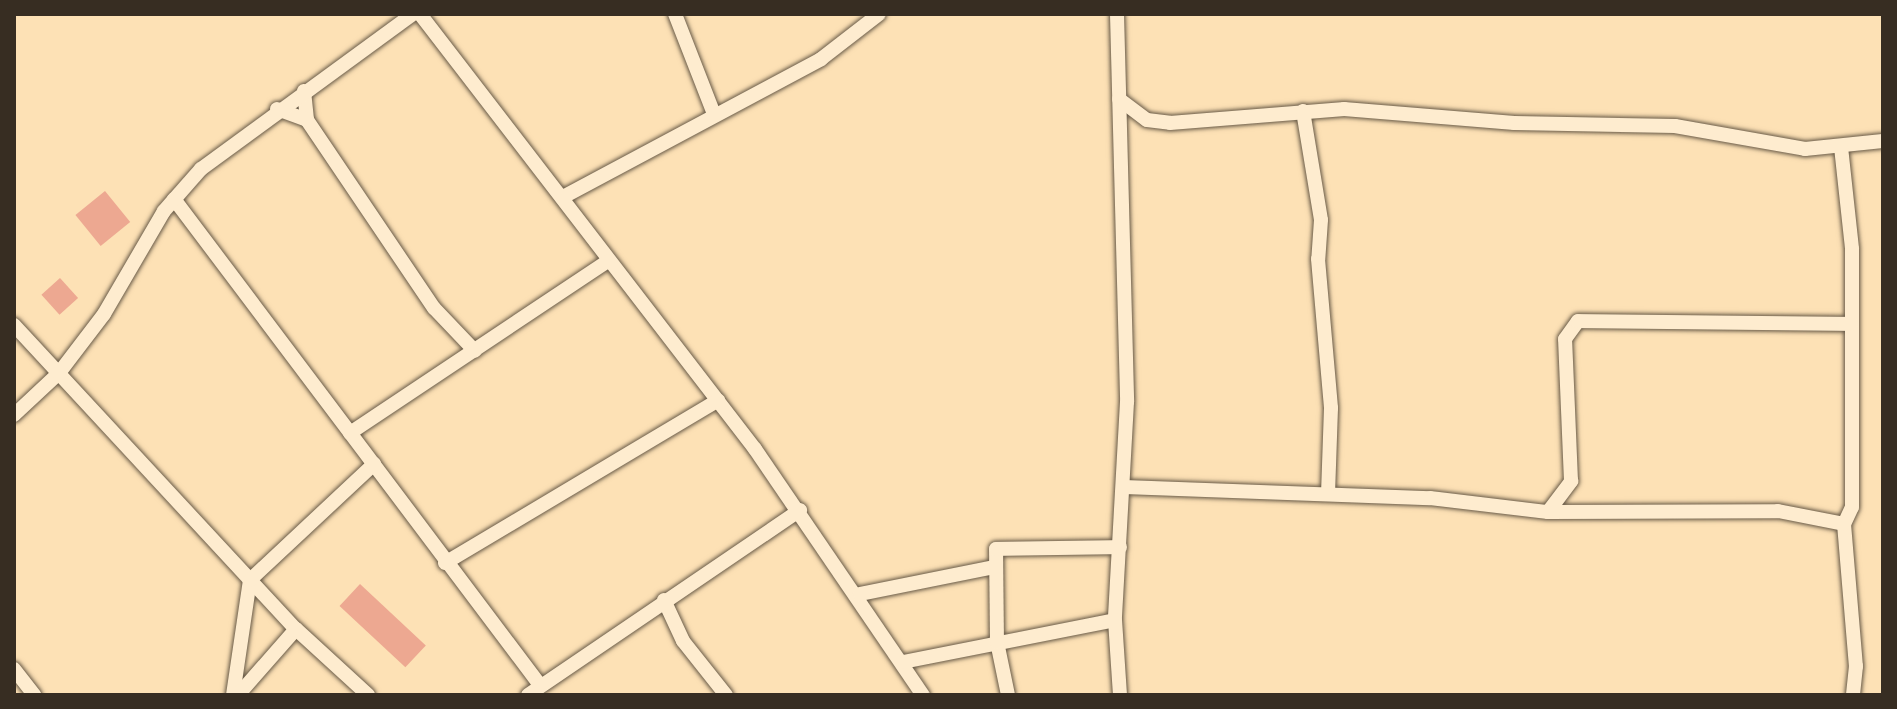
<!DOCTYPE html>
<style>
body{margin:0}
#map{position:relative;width:1897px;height:709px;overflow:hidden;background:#fde1b5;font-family:"EB Garamond",serif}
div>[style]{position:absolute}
.building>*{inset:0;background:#eda891;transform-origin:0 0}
.roads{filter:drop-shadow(0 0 2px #685a47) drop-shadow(0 0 2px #685a47)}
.street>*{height:14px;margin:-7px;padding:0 7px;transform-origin:7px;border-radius:7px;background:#feeccf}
span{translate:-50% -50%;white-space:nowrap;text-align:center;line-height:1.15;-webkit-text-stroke:8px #feeccf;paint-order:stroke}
.frame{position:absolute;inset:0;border:16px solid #372d22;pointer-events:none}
</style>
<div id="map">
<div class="building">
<div style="left:105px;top:191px;width:40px;height:38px;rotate:51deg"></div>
<div style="left:60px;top:278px;width:27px;height:25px;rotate:48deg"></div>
<div style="left:360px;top:584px;width:90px;height:30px;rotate:43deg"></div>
</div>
<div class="roads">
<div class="street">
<div style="left:420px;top:14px;width:549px;rotate:52.4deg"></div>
<div style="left:755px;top:449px;width:298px;rotate:55.7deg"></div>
<div style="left:675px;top:14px;width:107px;rotate:68.7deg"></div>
<div style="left:1117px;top:14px;width:388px;rotate:88.5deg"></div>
<div style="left:1127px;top:402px;width:218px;rotate:93.2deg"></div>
<div style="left:1115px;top:620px;width:75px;rotate:86.2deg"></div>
<div style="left:304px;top:91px;width:29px;rotate:84deg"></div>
<div style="left:307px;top:120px;width:227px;rotate:56deg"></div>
<div style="left:434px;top:308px;width:59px;rotate:46.4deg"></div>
<div style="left:1119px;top:99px;width:35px;rotate:37deg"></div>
<div style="left:1147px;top:120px;width:23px;rotate:7deg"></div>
<div style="left:1170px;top:123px;width:175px;rotate:-4.6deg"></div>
<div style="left:1344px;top:109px;width:171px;rotate:4.7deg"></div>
<div style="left:1514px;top:123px;width:161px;rotate:1.1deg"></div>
<div style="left:1675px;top:126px;width:132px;rotate:10deg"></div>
<div style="left:1805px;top:149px;width:78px;rotate:-5.9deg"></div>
<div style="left:277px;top:109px;width:32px;rotate:20deg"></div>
<div style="left:1303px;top:111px;width:110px;rotate:80.6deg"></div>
<div style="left:1321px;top:220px;width:39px;rotate:94deg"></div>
<div style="left:1318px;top:259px;width:150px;rotate:85deg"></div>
<div style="left:1331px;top:408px;width:84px;rotate:92deg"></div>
<div style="left:1841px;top:147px;width:103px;rotate:83.8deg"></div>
<div style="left:1852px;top:249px;width:258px;rotate:90deg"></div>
<div style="left:1852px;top:507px;width:19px;rotate:115deg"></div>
<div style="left:1844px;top:524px;width:143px;rotate:85.2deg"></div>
<div style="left:1856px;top:666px;width:29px;rotate:96deg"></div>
<div style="left:563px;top:197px;width:293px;rotate:-28.1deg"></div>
<div style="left:821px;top:59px;width:73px;rotate:-37.8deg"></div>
<div style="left:174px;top:199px;width:608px;rotate:53.02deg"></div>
<div style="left:14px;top:325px;width:415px;rotate:47.2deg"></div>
<div style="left:296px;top:629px;width:98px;rotate:42.5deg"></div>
<div style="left:14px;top:415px;width:62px;rotate:-43deg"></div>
<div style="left:59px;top:373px;width:74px;rotate:-52.7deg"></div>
<div style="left:104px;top:314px;width:119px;rotate:-59.8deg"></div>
<div style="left:164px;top:211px;width:56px;rotate:-48.6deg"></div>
<div style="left:201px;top:169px;width:263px;rotate:-36.2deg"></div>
<div style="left:350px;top:433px;width:310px;rotate:-33.7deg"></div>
<div style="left:1124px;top:487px;width:306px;rotate:2.1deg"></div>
<div style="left:1430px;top:498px;width:119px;rotate:6.8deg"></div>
<div style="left:1548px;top:512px;width:230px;rotate:-0.2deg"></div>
<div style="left:1778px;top:511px;width:67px;rotate:11.1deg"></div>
<div style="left:1548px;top:512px;width:39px;rotate:-53deg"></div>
<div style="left:1571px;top:481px;width:142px;rotate:-92.4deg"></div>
<div style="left:1565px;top:339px;width:22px;rotate:-54deg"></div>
<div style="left:1578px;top:321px;width:273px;rotate:0.6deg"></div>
<div style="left:445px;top:563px;width:318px;rotate:-30.8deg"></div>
<div style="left:860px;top:594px;width:137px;rotate:-11.4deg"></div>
<div style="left:664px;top:600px;width:45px;rotate:65.1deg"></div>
<div style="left:683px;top:641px;width:69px;rotate:51.5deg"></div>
<div style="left:903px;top:662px;width:216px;rotate:-11.2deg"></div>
<div style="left:14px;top:669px;width:33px;rotate:52deg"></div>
<div style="left:233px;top:695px;width:116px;rotate:-81.6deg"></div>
<div style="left:250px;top:580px;width:170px;rotate:-43.1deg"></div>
<div style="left:238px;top:695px;width:88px;rotate:-48.7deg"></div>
<div style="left:528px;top:695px;width:329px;rotate:-34.2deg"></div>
<div style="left:1008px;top:695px;width:54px;rotate:-101.7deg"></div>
<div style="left:997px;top:642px;width:93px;rotate:-90.6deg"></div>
<div style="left:996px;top:549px;width:124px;rotate:-0.9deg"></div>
</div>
</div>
<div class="frame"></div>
</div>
